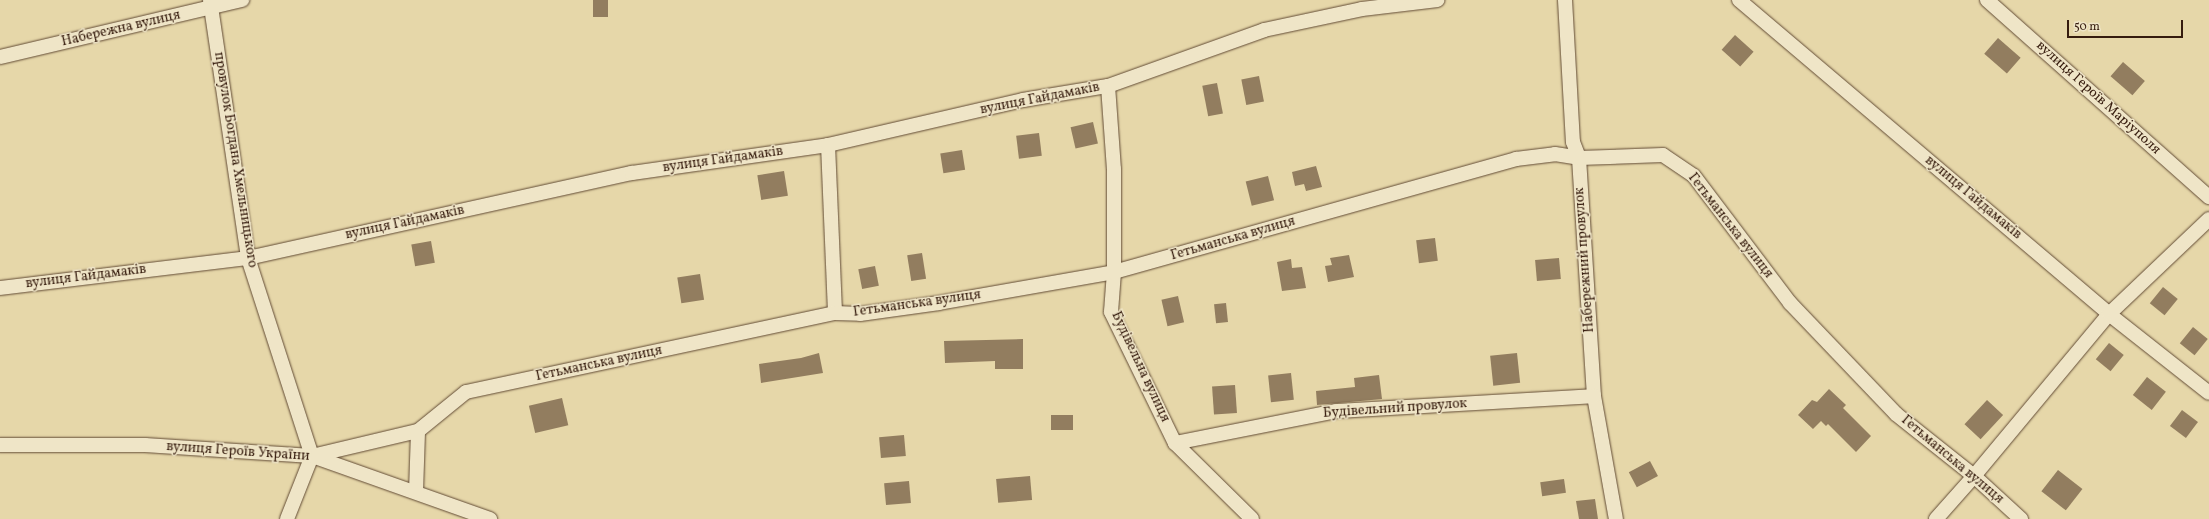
<!DOCTYPE html>
<meta charset="utf-8">
<style>
body{margin:0}
#map{position:relative;width:2209px;height:519px;overflow:hidden;background:#e6d7a9;font-family:Vollkorn,serif}
div>[style]{position:absolute}
.building>*{inset:0;background:#927d5f;transform-origin:0 0}
.roads{filter:drop-shadow(0 0 1px #624b35) drop-shadow(0 0 1px #624b35)}
.street>*{height:14px;margin:-7px;padding:0 7px;transform-origin:7px;border-radius:7px;background:#efe5c7}
span{translate:-50% -50%;white-space:nowrap;text-align:center;line-height:1.15;-webkit-text-stroke:3px #efe5c7;paint-order:stroke}
.street-label{font-size:14px;color:#361c0e}
.scale{position:absolute;left:2067px;top:20px;width:116px;height:18px;box-sizing:border-box;border:2px solid #361c0e;border-top:0;padding-left:5px;font-size:12px;line-height:14px;white-space:nowrap;color:#361c0e;-webkit-text-stroke:3px #efe5c7;paint-order:stroke}
</style>
<div id="map">
<div class="building">
<div style="left:593px;top:0;width:15px;height:17px"></div>
<div style="left:1735px;top:35px;width:25px;height:20px;rotate:42deg"></div>
<div style="left:1998px;top:38px;width:30px;height:21px;rotate:41deg"></div>
<div style="left:2123px;top:62px;width:29px;height:19px;rotate:41deg"></div>
<div style="left:1259px;top:76px;width:26px;height:18px;rotate:79deg"></div>
<div style="left:1217px;top:83px;width:31px;height:15px;rotate:79deg"></div>
<div style="left:1093px;top:122px;width:22px;height:23px;rotate:77deg"></div>
<div style="left:1039px;top:133px;width:23px;height:23px;rotate:83deg"></div>
<div style="left:962px;top:150px;width:20px;height:22px;rotate:81deg"></div>
<div style="clip-path:polygon(1316px 166px,1322px 187px,1306px 191px,1304px 184px,1295px 186px,1292px 172px)"></div>
<div style="left:784px;top:171px;width:25px;height:27px;rotate:81deg"></div>
<div style="left:1268px;top:176px;width:25px;height:23px;rotate:76deg"></div>
<div style="left:1435px;top:238px;width:23px;height:19px;rotate:83deg"></div>
<div style="left:431px;top:241px;width:22px;height:20px;rotate:80deg"></div>
<div style="left:922px;top:253px;width:26px;height:15px;rotate:81deg"></div>
<div style="clip-path:polygon(1349px 255px,1354px 277px,1328px 282px,1325px 266px,1332px 265px,1330px 258px)"></div>
<div style="left:1559px;top:258px;width:21px;height:24px;rotate:85deg"></div>
<div style="clip-path:polygon(1291px 259px,1292px 268px,1302px 267px,1306px 288px,1282px 291px,1277px 262px)"></div>
<div style="left:875px;top:266px;width:20px;height:17px;rotate:79deg"></div>
<div style="left:700px;top:274px;width:26px;height:23px;rotate:81deg"></div>
<div style="left:2163px;top:287px;width:19px;height:21px;rotate:39deg"></div>
<div style="left:1178px;top:296px;width:27px;height:17px;rotate:77deg"></div>
<div style="left:1226px;top:303px;width:19px;height:12px;rotate:84deg"></div>
<div style="left:2193px;top:327px;width:19px;height:21px;rotate:39deg"></div>
<div style="clip-path:polygon(1023px 339px,1023px 369px,995px 369px,995px 361px,945px 363px,944px 341px)"></div>
<div style="left:2109px;top:343px;width:19px;height:21px;rotate:39deg"></div>
<div style="clip-path:polygon(819px 353px,823px 373px,761px 383px,759px 364px,801px 358px)"></div>
<div style="left:1517px;top:353px;width:30px;height:27px;rotate:84deg"></div>
<div style="left:1291px;top:373px;width:27px;height:23px;rotate:84deg"></div>
<div style="clip-path:polygon(1379px 375px,1382px 399px,1317px 405px,1316px 391px,1355px 387px,1354px 378px)"></div>
<div style="left:2147px;top:377px;width:24px;height:23px;rotate:38deg"></div>
<div style="left:1235px;top:385px;width:28px;height:23px;rotate:86deg"></div>
<div style="clip-path:polygon(1829px 389px,1846px 405px,1843px 408px,1871px 436px,1856px 452px,1828px 424px,1826px 426px,1821px 421px,1813px 429px,1798px 415px,1812px 400px,1817px 402px)"></div>
<div style="left:562px;top:398px;width:28px;height:34px;rotate:77deg"></div>
<div style="left:1987px;top:400px;width:22px;height:33px;rotate:43deg"></div>
<div style="left:2182px;top:410px;width:20px;height:20px;rotate:37deg"></div>
<div style="left:1051px;top:415px;width:22px;height:15px"></div>
<div style="left:904px;top:435px;width:21px;height:25px;rotate:85deg"></div>
<div style="left:1650px;top:461px;width:17px;height:24px;rotate:62deg"></div>
<div style="left:2058px;top:470px;width:31px;height:27px;rotate:38deg"></div>
<div style="left:1030px;top:476px;width:24px;height:34px;rotate:85deg"></div>
<div style="left:1564px;top:479px;width:14px;height:24px;rotate:82deg"></div>
<div style="left:909px;top:481px;width:22px;height:25px;rotate:85deg"></div>
<div style="clip-path:polygon(1595px 499px,1598px 519px,1579px 519px,1576px 501px)"></div>
</div>
<div class="roads">
<div class="street">
<div style="left:210px;top:0;width:261px;rotate:81.6deg"></div>
<div style="left:248px;top:258px;width:208px;rotate:72.1deg"></div>
<div style="left:1565px;top:0;width:142px;rotate:86.8deg"></div>
<div style="left:1573px;top:142px;width:17px;rotate:69deg"></div>
<div style="left:1579px;top:158px;width:238px;rotate:86.4deg"></div>
<div style="left:1594px;top:396px;width:125px;rotate:79.9deg"></div>
<div style="left:1739px;top:0;width:485px;rotate:40.3deg"></div>
<div style="left:2109px;top:314px;width:127px;rotate:38.3deg"></div>
<div style="left:1987px;top:0;width:297px;rotate:41.6deg"></div>
<div style="left:0;top:57px;width:249px;rotate:-13.3deg"></div>
<div style="left:1108px;top:86px;width:83px;rotate:85.9deg"></div>
<div style="left:1114px;top:169px;width:103px;rotate:90deg"></div>
<div style="left:1114px;top:272px;width:40px;rotate:94.3deg"></div>
<div style="left:1111px;top:312px;width:146px;rotate:64deg"></div>
<div style="left:1175px;top:443px;width:108px;rotate:44.6deg"></div>
<div style="left:828px;top:145px;width:168px;rotate:87.6deg"></div>
<div style="left:0;top:288px;width:250px;rotate:-6.9deg"></div>
<div style="left:248px;top:258px;width:393px;rotate:-12.5deg"></div>
<div style="left:632px;top:173px;width:198px;rotate:-8.1deg"></div>
<div style="left:828px;top:145px;width:200px;rotate:-13deg"></div>
<div style="left:1023px;top:100px;width:86px;rotate:-9.4deg"></div>
<div style="left:1108px;top:86px;width:166px;rotate:-19.7deg"></div>
<div style="left:1264px;top:30px;width:100px;rotate:-12.1deg"></div>
<div style="left:1362px;top:9px;width:76px;rotate:-6.8deg"></div>
<div style="left:1175px;top:443px;width:164px;rotate:-11.2deg"></div>
<div style="left:1336px;top:411px;width:258px;rotate:-3.3deg"></div>
<div style="left:0;top:445px;width:145px"></div>
<div style="left:145px;top:445px;width:167px;rotate:3.8deg"></div>
<div style="left:312px;top:456px;width:189px;rotate:19.5deg"></div>
<div style="left:312px;top:456px;width:109px;rotate:-13.3deg"></div>
<div style="left:418px;top:431px;width:62px;rotate:-39.1deg"></div>
<div style="left:466px;top:392px;width:377px;rotate:-12.1deg"></div>
<div style="left:835px;top:313px;width:25px;rotate:2deg"></div>
<div style="left:860px;top:314px;width:80px;rotate:-7.9deg"></div>
<div style="left:939px;top:303px;width:178px;rotate:-10deg"></div>
<div style="left:1114px;top:272px;width:418px;rotate:-15.7deg"></div>
<div style="left:1516px;top:159px;width:39px;rotate:-7deg"></div>
<div style="left:1555px;top:154px;width:24px;rotate:9deg"></div>
<div style="left:1579px;top:158px;width:84px;rotate:-2deg"></div>
<div style="left:1663px;top:155px;width:37px;rotate:34deg"></div>
<div style="left:1694px;top:176px;width:159px;rotate:52.9deg"></div>
<div style="left:1790px;top:303px;width:153px;rotate:46.3deg"></div>
<div style="left:1896px;top:414px;width:100px;rotate:38.5deg"></div>
<div style="left:1974px;top:476px;width:64px;rotate:42.5deg"></div>
<div style="left:416px;top:492px;width:61px;rotate:-88.1deg"></div>
<div style="left:287px;top:519px;width:68px;rotate:-68.4deg"></div>
<div style="left:1936px;top:519px;width:57px;rotate:-48.5deg"></div>
<div style="left:1974px;top:476px;width:211px;rotate:-50.2deg"></div>
<div style="left:2109px;top:314px;width:138px;rotate:-43.5deg"></div>
</div>
</div>
<div class="street-label">
<span style="left:121px;top:29px;rotate:-13deg">Набережна вулиця</span>
<span style="left:2098px;top:98px;rotate:42deg">вулиця Героїв Маріуполя</span>
<span style="left:1040px;top:99px;rotate:-11deg">вулиця Гайдамаків</span>
<span style="left:235px;top:160px;rotate:81deg">провулок Богдана Хмельницького</span>
<span style="left:723px;top:160px;rotate:-8deg">вулиця Гайдамаків</span>
<span style="left:1973px;top:198px;rotate:40deg">вулиця Гайдамаків</span>
<span style="left:405px;top:223px;rotate:-12deg">вулиця Гайдамаків</span>
<span style="left:1730px;top:226px;rotate:52deg">Гетьманська вулиця</span>
<span style="left:1233px;top:239px;rotate:-16deg">Гетьманська вулиця</span>
<span style="left:1585px;top:260px;rotate:-94deg">Набережний провулок</span>
<span style="left:86px;top:277px;rotate:-7deg">вулиця Гайдамаків</span>
<span style="left:917px;top:304px;rotate:-8deg">Гетьманська вулиця</span>
<span style="left:599px;top:364px;rotate:-12deg">Гетьманська вулиця</span>
<span style="left:1140px;top:367px;rotate:65deg">Будівельна вулиця</span>
<span style="left:1395px;top:409px;rotate:-4deg">Будівельний провулок</span>
<span style="left:238px;top:452px;rotate:4deg">вулиця Героїв України</span>
<span style="left:1952px;top:460px;rotate:40deg">Гетьманська вулиця</span>
</div>
<div class="scale">50 m</div>
</div>
